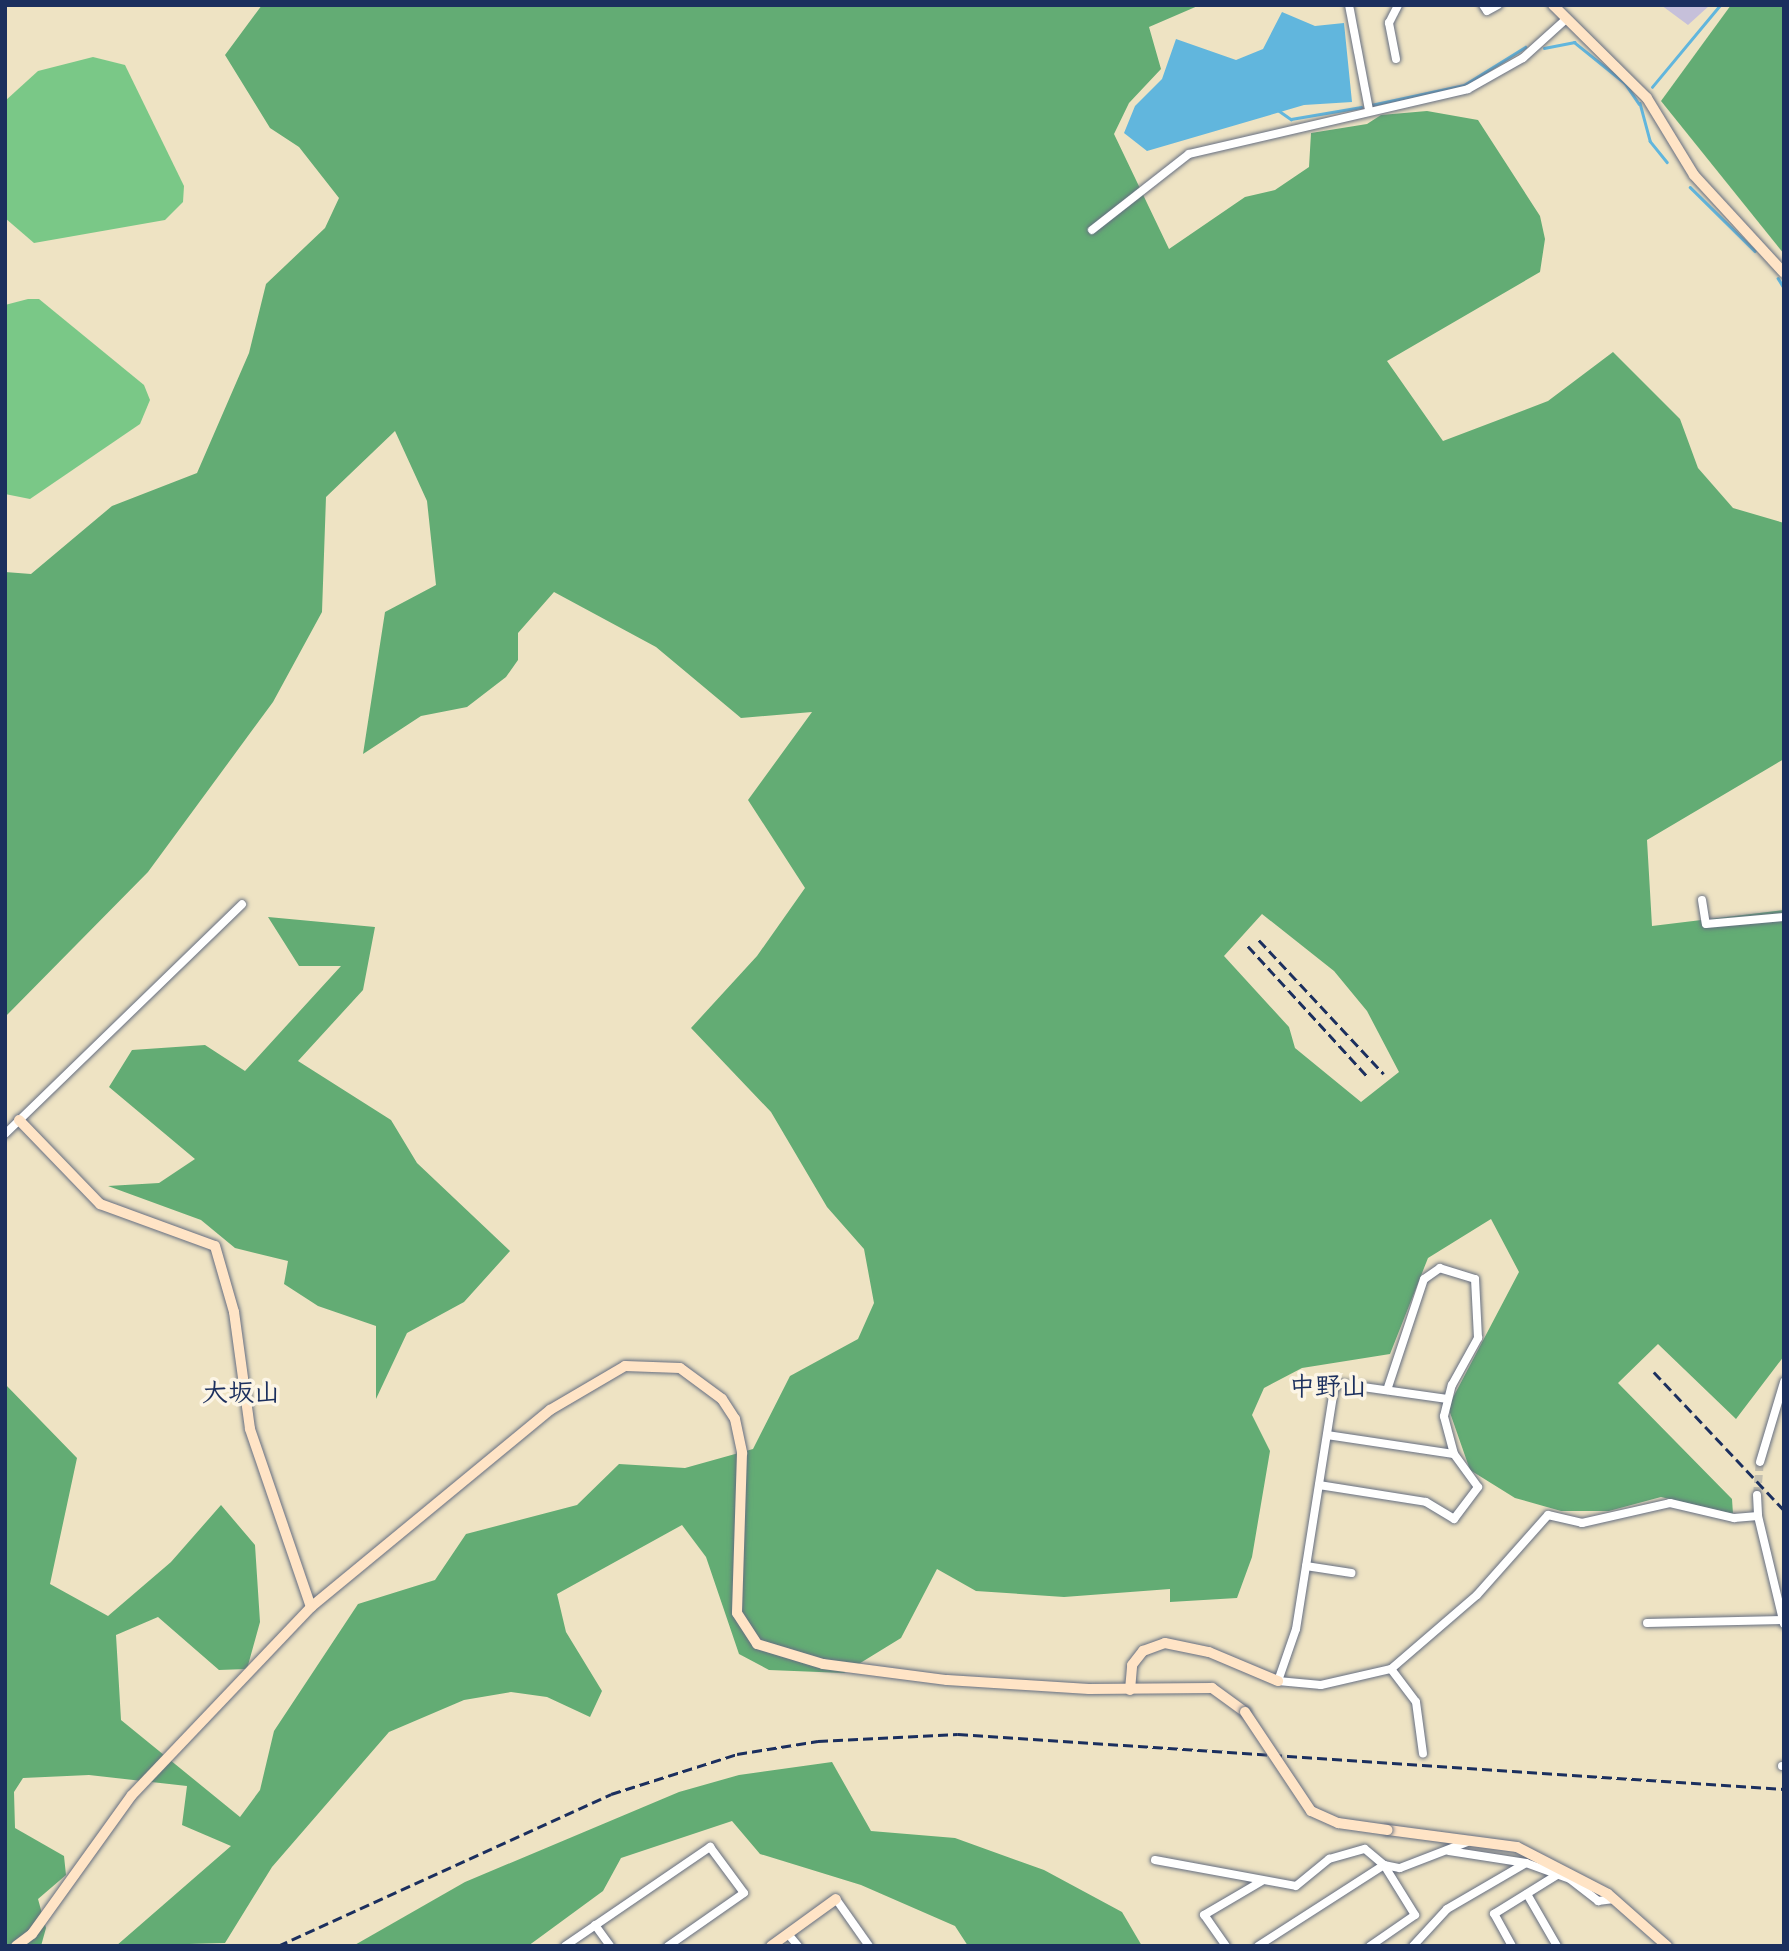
<!DOCTYPE html>
<meta charset="utf-8">
<style>
body{margin:0}
#map{position:relative;width:1789px;height:1951px;overflow:hidden;background:#eee3c3;font-family:Itim,"Klee One",sans-serif}
div>[style]{position:absolute}
.industrial>*{inset:0;background:#c6c0da}
.green>*{inset:0;background:#7ac887}
.forest>*{inset:0;background:#63ac74}
.water>*{inset:0;background:#61b6dd}
.stream>*{height:2.5px;margin:-1.25px;padding:0 1.25px;transform-origin:1.25px;border-radius:1.25px;background:#61b6dd}
.street-tunnel>*{height:8px;margin-top:-4px;transform-origin:0;background:repeating-linear-gradient(90deg,#c4bfaf 0 8px,transparent 0 12px)}
.roads{filter:drop-shadow(0 0 2px #656e81) drop-shadow(0 0 2px #656e81)}
.street>*{height:8px;margin:-4px;padding:0 4px;transform-origin:4px;border-radius:4px;background:#fff}
.secondary>*{height:10px;margin:-5px;padding:0 5px;transform-origin:5px;border-radius:5px;background:#ffe4c6}
.rail>*{height:2.5px;margin-top:-1.25px;transform-origin:0;background:repeating-linear-gradient(90deg,#1b2f5e 0 10px,transparent 0 15px)}
.bridges{filter:drop-shadow(0 0 2px #656e81) drop-shadow(0 0 2px #656e81)}
.secondary-bridge>*{height:10px;margin:-5px;padding:0 5px;transform-origin:5px;border-radius:5px;background:#ffe4c6}
span{translate:-50% -50%;white-space:nowrap;text-align:center;line-height:1.15;-webkit-text-stroke:7px #fcf5e5;paint-order:stroke}
.quarter-label{font-size:26px;color:#1b2f5e;font-weight:700}
.frame{position:absolute;inset:0;border:7px solid #1b2f5e;pointer-events:none}
</style>
<div id="map">
<div class="industrial">
<div style="clip-path:polygon(1661px 5px,1710px 5px,1688px 25px)"></div>
</div>
<div class="green">
<div style="clip-path:polygon(93px 57px,125px 65px,184px 186px,183px 202px,165px 220px,34px 243px,5px 218px,5px 101px,38px 71px)"></div>
<div style="clip-path:polygon(28px 299px,39px 299px,144px 385px,150px 400px,140px 424px,30px 499px,5px 494px,5px 305px)"></div>
</div>
<div class="forest">
<div style="clip-path:polygon(evenodd,262px 5px,1200px 5px,1149px 27px,1161px 69px,1129px 103px,1114px 134px,1169px 249px,1245px 197px,1275px 190px,1309px 167px,1311px 133px,1367px 124px,1381px 115px,1427px 111px,1478px 120px,1540px 216px,1545px 239px,1540px 272px,1387px 361px,1443px 441px,1548px 401px,1613px 352px,1680px 419px,1698px 468px,1733px 508px,1784px 523px,1784px 759px,1647px 840px,1652px 926px,1784px 910px,1784px 1356px,1736px 1419px,1658px 1344px,1618px 1383px,1732px 1499px,1733px 1514px,1661px 1497px,1609px 1511px,1561px 1511px,1515px 1498px,1470px 1470px,1448px 1407px,1519px 1272px,1491px 1219px,1428px 1258px,1390px 1354px,1302px 1368px,1264px 1388px,1252px 1415px,1270px 1451px,1252px 1557px,1237px 1598px,1170px 1602px,1170px 1589px,1064px 1597px,976px 1591px,937px 1569px,901px 1638px,844px 1673px,769px 1670px,739px 1654px,706px 1557px,682px 1525px,557px 1594px,566px 1632px,602px 1691px,590px 1717px,547px 1697px,511px 1692px,464px 1700px,389px 1732px,272px 1867px,225px 1943px,116px 1946px,231px 1846px,182px 1825px,187px 1786px,89px 1775px,23px 1778px,14px 1792px,15px 1828px,64px 1856px,66px 1875px,38px 1899px,46px 1928px,41px 1946px,5px 1946px,5px 1384px,77px 1458px,50px 1584px,108px 1616px,171px 1562px,221px 1505px,255px 1545px,260px 1622px,247px 1669px,219px 1670px,158px 1617px,116px 1635px,121px 1720px,240px 1817px,260px 1790px,274px 1731px,358px 1604px,435px 1580px,466px 1534px,577px 1505px,619px 1464px,685px 1468px,753px 1449px,790px 1376px,858px 1339px,874px 1303px,864px 1249px,827px 1207px,771px 1112px,691px 1028px,757px 956px,805px 888px,748px 800px,812px 712px,741px 718px,656px 647px,554px 592px,518px 633px,518px 660px,506px 677px,467px 707px,421px 716px,363px 754px,385px 612px,436px 585px,427px 501px,395px 431px,326px 497px,322px 612px,273px 702px,148px 872px,5px 1017px,5px 572px,31px 574px,112px 506px,197px 473px,249px 353px,266px 284px,325px 228px,339px 198px,299px 147px,270px 128px,225px 55px,262px 5px,1262px 914px,1334px 971px,1367px 1011px,1399px 1072px,1361px 1102px,1295px 1048px,1289px 1027px,1224px 956px,1262px 914px)"></div>
<div style="clip-path:polygon(1731px 5px,1784px 5px,1784px 254px,1661px 101px)"></div>
<div style="clip-path:polygon(268px 917px,375px 927px,363px 990px,298px 1061px,391px 1120px,417px 1163px,510px 1251px,464px 1302px,407px 1333px,376px 1399px,376px 1326px,318px 1306px,284px 1284px,288px 1261px,235px 1248px,201px 1220px,108px 1186px,159px 1183px,195px 1159px,109px 1087px,132px 1050px,205px 1045px,245px 1071px,341px 966px,299px 966px)"></div>
<div style="clip-path:polygon(832px 1762px,871px 1831px,955px 1838px,1044px 1870px,1122px 1912px,1142px 1946px,968px 1946px,955px 1926px,861px 1885px,760px 1854px,732px 1821px,621px 1858px,603px 1891px,528px 1946px,353px 1946px,465px 1882px,679px 1792px,739px 1775px)"></div>
</div>
<div class="water">
<div style="clip-path:polygon(1282px 12px,1315px 26px,1344px 23px,1352px 102px,1304px 105px,1147px 151px,1124px 133px,1135px 106px,1162px 79px,1176px 39px,1236px 60px,1263px 49px)"></div>
</div>
<div class="stream">
<div style="left:1544px;top:48px;width:31px;rotate:-11deg"></div>
<div style="left:1574px;top:42px;width:65px;rotate:38.8deg"></div>
<div style="left:1625px;top:83px;width:25px;rotate:56deg"></div>
<div style="left:1652px;top:87px;width:107px;rotate:-50.3deg"></div>
<div style="left:1640px;top:103px;width:39px;rotate:75deg"></div>
<div style="left:1650px;top:141px;width:27px;rotate:51deg"></div>
<div style="left:1371px;top:105px;width:95px;rotate:-12.1deg"></div>
<div style="left:1464px;top:85px;width:72px;rotate:-31.9deg"></div>
<div style="left:1278px;top:110px;width:16px;rotate:35deg"></div>
<div style="left:1291px;top:119px;width:71px;rotate:-9.7deg"></div>
<div style="left:1690px;top:187px;width:91px;rotate:44.6deg"></div>
<div style="left:1778px;top:278px;width:12px;rotate:59deg"></div>
</div>
<div class="street-tunnel">
<div style="left:1757px;top:1495px;width:33px;rotate:-85deg"></div>
</div>
<div class="roads">
<div class="street">
<div style="left:1349px;top:5px;width:107px;rotate:79.2deg"></div>
<div style="left:1483px;top:5px;width:7px;rotate:56deg"></div>
<div style="left:1487px;top:11px;width:13px;rotate:-29deg"></div>
<div style="left:1396px;top:59px;width:37px;rotate:-101deg"></div>
<div style="left:1389px;top:23px;width:20px;rotate:-63deg"></div>
<div style="left:1092px;top:230px;width:123px;rotate:-38.1deg"></div>
<div style="left:1189px;top:154px;width:286px;rotate:-13.1deg"></div>
<div style="left:1468px;top:89px;width:63px;rotate:-29.4deg"></div>
<div style="left:1523px;top:58px;width:55px;rotate:-42.1deg"></div>
<div style="left:1702px;top:900px;width:24px;rotate:81deg"></div>
<div style="left:1706px;top:924px;width:78px;rotate:-5.1deg"></div>
<div style="left:5px;top:1134px;width:330px;rotate:-44.1deg"></div>
<div style="left:1447px;top:1399px;width:113px;rotate:-171.9deg"></div>
<div style="left:1335px;top:1383px;width:249px;rotate:99deg"></div>
<div style="left:1296px;top:1629px;width:55px;rotate:109.1deg"></div>
<div style="left:1278px;top:1681px;width:43px;rotate:5.3deg"></div>
<div style="left:1321px;top:1685px;width:72px;rotate:-12.9deg"></div>
<div style="left:1391px;top:1669px;width:113px;rotate:-40.7deg"></div>
<div style="left:1477px;top:1595px;width:107px;rotate:-48.4deg"></div>
<div style="left:1548px;top:1515px;width:35px;rotate:13deg"></div>
<div style="left:1582px;top:1523px;width:90px;rotate:-12.8deg"></div>
<div style="left:1670px;top:1503px;width:66px;rotate:13.2deg"></div>
<div style="left:1734px;top:1518px;width:24px;rotate:-5deg"></div>
<div style="left:1758px;top:1516px;width:111px;rotate:76.5deg"></div>
<div style="left:1327px;top:1435px;width:128px;rotate:8.5deg"></div>
<div style="left:1760px;top:1462px;width:84px;rotate:-73.3deg"></div>
<div style="left:1319px;top:1485px;width:108px;rotate:9deg"></div>
<div style="left:1426px;top:1502px;width:33px;rotate:31deg"></div>
<div style="left:1454px;top:1519px;width:40px;rotate:-53deg"></div>
<div style="left:1478px;top:1487px;width:41px;rotate:-126deg"></div>
<div style="left:1454px;top:1454px;width:39px;rotate:-105deg"></div>
<div style="left:1444px;top:1416px;width:32px;rotate:-76deg"></div>
<div style="left:1452px;top:1385px;width:54px;rotate:-61deg"></div>
<div style="left:1478px;top:1338px;width:59px;rotate:-92.9deg"></div>
<div style="left:1475px;top:1279px;width:37px;rotate:-163deg"></div>
<div style="left:1440px;top:1268px;width:19px;rotate:145deg"></div>
<div style="left:1424px;top:1279px;width:117px;rotate:108.4deg"></div>
<div style="left:1757px;top:1495px;width:21px;rotate:87deg"></div>
<div style="left:1306px;top:1566px;width:46px;rotate:8.8deg"></div>
<div style="left:1647px;top:1623px;width:136px;rotate:-1.3deg"></div>
<div style="left:1391px;top:1669px;width:41px;rotate:52.9deg"></div>
<div style="left:1416px;top:1702px;width:52px;rotate:82.3deg"></div>
<div style="left:1782px;top:1766px;width:2px"></div>
<div style="left:1449px;top:1851px;width:78px;rotate:8.9deg"></div>
<div style="left:1526px;top:1863px;width:47px;rotate:20deg"></div>
<div style="left:1570px;top:1879px;width:36px;rotate:38deg"></div>
<div style="left:1598px;top:1901px;width:16px;rotate:-7deg"></div>
<div style="left:1155px;top:1860px;width:143px;rotate:10.4deg"></div>
<div style="left:1296px;top:1886px;width:43px;rotate:-39.3deg"></div>
<div style="left:1329px;top:1859px;width:37px;rotate:-16deg"></div>
<div style="left:1365px;top:1849px;width:25px;rotate:40deg"></div>
<div style="left:1384px;top:1865px;width:59px;rotate:58.2deg"></div>
<div style="left:1415px;top:1915px;width:55px;rotate:145.4deg"></div>
<div style="left:1527px;top:1894px;width:60px;rotate:60deg"></div>
<div style="left:836px;top:1899px;width:57px;rotate:54.9deg"></div>
<div style="left:595px;top:1925px;width:26px;rotate:54deg"></div>
<div style="left:788px;top:1934px;width:16px;rotate:50deg"></div>
<div style="left:565px;top:1946px;width:176px;rotate:-34.3deg"></div>
<div style="left:710px;top:1847px;width:57px;rotate:53.5deg"></div>
<div style="left:744px;top:1893px;width:93px;rotate:145.1deg"></div>
<div style="left:1226px;top:1946px;width:38px;rotate:-125deg"></div>
<div style="left:1204px;top:1915px;width:67px;rotate:-30.4deg"></div>
<div style="left:1258px;top:1946px;width:150px;rotate:-32.7deg"></div>
<div style="left:1384px;top:1865px;width:16px;rotate:11deg"></div>
<div style="left:1400px;top:1868px;width:75px;rotate:-21.1deg"></div>
<div style="left:1413px;top:1946px;width:50px;rotate:-47.4deg"></div>
<div style="left:1447px;top:1909px;width:91px;rotate:-30.2deg"></div>
<div style="left:1512px;top:1946px;width:37px;rotate:-119deg"></div>
<div style="left:1494px;top:1914px;width:74px;rotate:-31.8deg"></div>
</div>
<div class="secondary">
<div style="left:1553px;top:5px;width:132px;rotate:44.7deg"></div>
<div style="left:1647px;top:98px;width:90px;rotate:58.6deg"></div>
<div style="left:1694px;top:175px;width:133px;rotate:47.4deg"></div>
<div style="left:19px;top:1120px;width:117px;rotate:46deg"></div>
<div style="left:100px;top:1204px;width:122px;rotate:20.1deg"></div>
<div style="left:215px;top:1246px;width:69px;rotate:73.9deg"></div>
<div style="left:234px;top:1312px;width:118px;rotate:82.2deg"></div>
<div style="left:250px;top:1429px;width:188px;rotate:71.1deg"></div>
<div style="left:1130px;top:1690px;width:25px;rotate:-85deg"></div>
<div style="left:1132px;top:1665px;width:18px;rotate:-52deg"></div>
<div style="left:1143px;top:1651px;width:23px;rotate:-20deg"></div>
<div style="left:1165px;top:1643px;width:45px;rotate:11.6deg"></div>
<div style="left:1209px;top:1652px;width:75px;rotate:22.8deg"></div>
<div style="left:1388px;top:1830px;width:130px;rotate:7.5deg"></div>
<div style="left:1517px;top:1847px;width:102px;rotate:27.3deg"></div>
<div style="left:1608px;top:1894px;width:79px;rotate:41.4deg"></div>
<div style="left:16px;top:1946px;width:20px;rotate:-37deg"></div>
<div style="left:32px;top:1934px;width:171px;rotate:-54.3deg"></div>
<div style="left:132px;top:1795px;width:260px;rotate:-46.4deg"></div>
<div style="left:311px;top:1607px;width:310px;rotate:-39.5deg"></div>
<div style="left:550px;top:1410px;width:87px;rotate:-30.4deg"></div>
<div style="left:625px;top:1366px;width:55px;rotate:2.1deg"></div>
<div style="left:680px;top:1368px;width:52px;rotate:36.4deg"></div>
<div style="left:722px;top:1399px;width:24px;rotate:57deg"></div>
<div style="left:735px;top:1419px;width:35px;rotate:78deg"></div>
<div style="left:742px;top:1453px;width:160px;rotate:91.8deg"></div>
<div style="left:737px;top:1613px;width:37px;rotate:57deg"></div>
<div style="left:757px;top:1644px;width:69px;rotate:16.9deg"></div>
<div style="left:823px;top:1664px;width:125px;rotate:7.4deg"></div>
<div style="left:947px;top:1680px;width:142px;rotate:3.6deg"></div>
<div style="left:1089px;top:1689px;width:123px;rotate:-0.5deg"></div>
<div style="left:1212px;top:1688px;width:41px;rotate:36deg"></div>
<div style="left:771px;top:1946px;width:80px;rotate:-35.9deg"></div>
</div>
</div>
<div class="rail">
<div style="left:1259px;top:940px;width:183px;rotate:47deg"></div>
<div style="left:1248px;top:946px;width:179px;rotate:47.5deg"></div>
<div style="left:1654px;top:1372px;width:190px;rotate:46.7deg"></div>
<div style="left:278px;top:1946px;width:366px;rotate:-24.5deg"></div>
<div style="left:611px;top:1794px;width:132px;rotate:-17.6deg"></div>
<div style="left:737px;top:1754px;width:82px;rotate:-9.1deg"></div>
<div style="left:818px;top:1741px;width:140px;rotate:-2.9deg"></div>
<div style="left:958px;top:1734px;width:828px;rotate:3.81deg"></div>
</div>
<div class="bridges">
<div class="secondary-bridge">
<div style="left:1245px;top:1712px;width:119px;rotate:56.3deg"></div>
<div style="left:1311px;top:1811px;width:30px;rotate:24deg"></div>
<div style="left:1338px;top:1823px;width:50px;rotate:8deg"></div>
</div>
</div>
<div class="quarter-label">
<span style="left:1328px;top:1387px">中野山</span>
<span style="left:241px;top:1393px">大坂山</span>
</div>
<div class="frame"></div>
</div>
